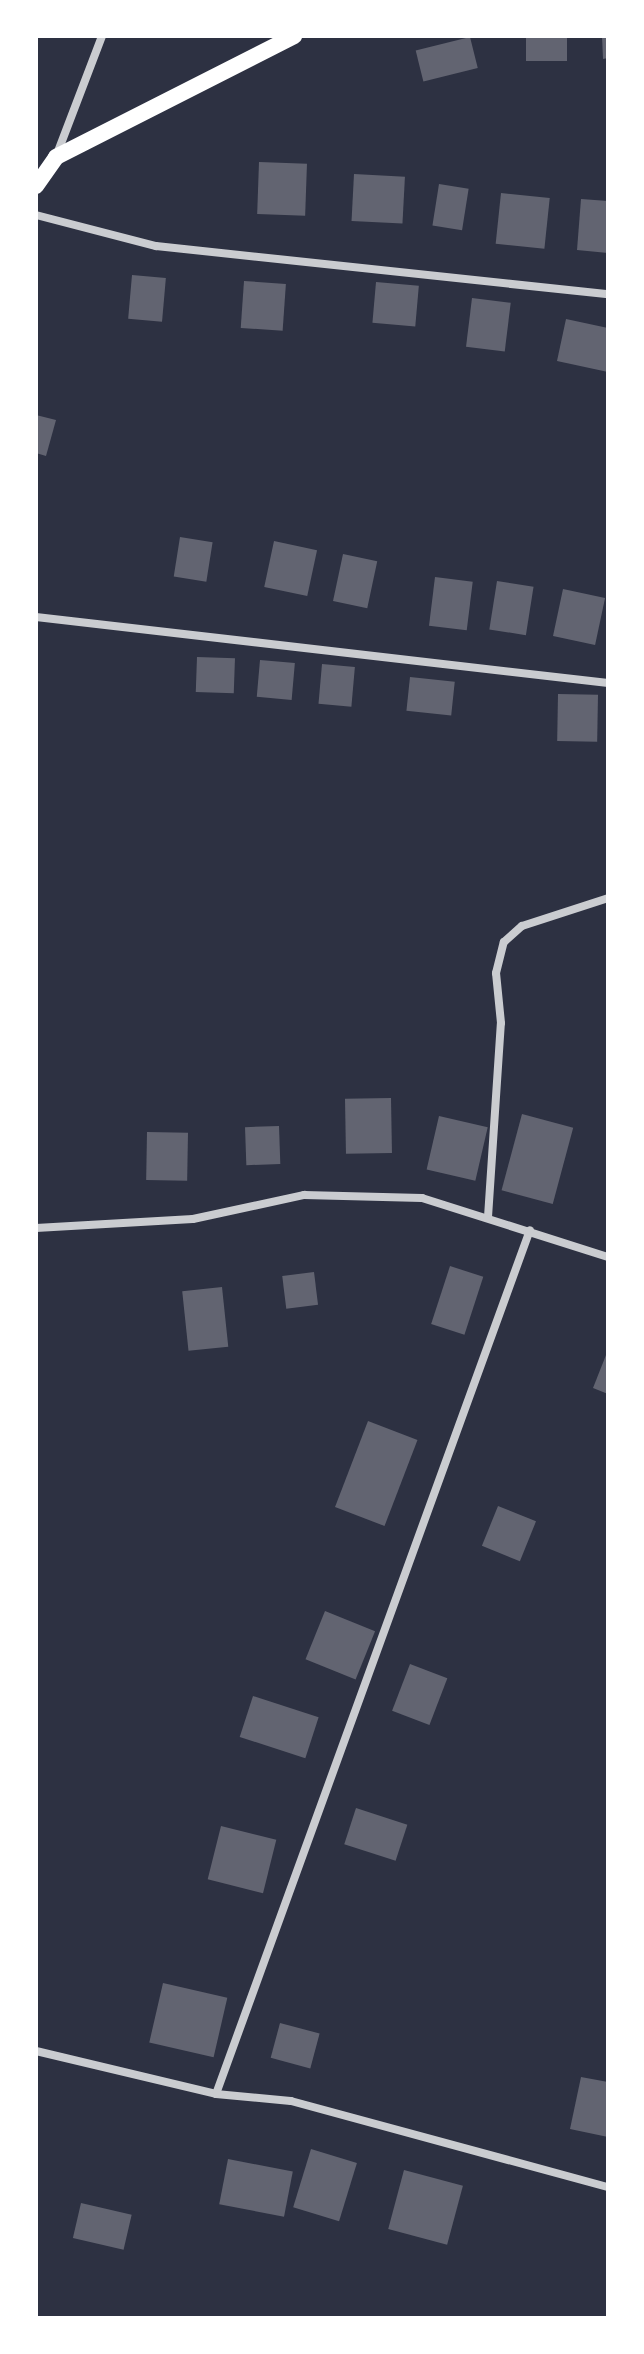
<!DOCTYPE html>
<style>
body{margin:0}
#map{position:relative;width:644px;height:2354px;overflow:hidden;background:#2d3142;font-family:"Work Sans",sans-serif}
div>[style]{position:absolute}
.building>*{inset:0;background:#626471;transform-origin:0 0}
.minor>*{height:8px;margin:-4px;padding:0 4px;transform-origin:4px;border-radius:4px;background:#caccd0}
.secondary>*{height:16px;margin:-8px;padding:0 8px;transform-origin:8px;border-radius:8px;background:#fff}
span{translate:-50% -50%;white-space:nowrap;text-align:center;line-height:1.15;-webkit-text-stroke:8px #fff;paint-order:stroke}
.frame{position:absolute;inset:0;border:38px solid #fff;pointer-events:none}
</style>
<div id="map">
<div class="building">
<div style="left:526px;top:36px;width:41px;height:25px"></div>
<div style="clip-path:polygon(602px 36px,608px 36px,608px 58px,603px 59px)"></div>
<div style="left:470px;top:37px;width:32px;height:56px;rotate:76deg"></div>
<div style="left:259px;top:162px;width:48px;height:52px;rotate:2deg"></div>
<div style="left:354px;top:174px;width:51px;height:47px;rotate:3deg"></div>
<div style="left:439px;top:184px;width:30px;height:42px;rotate:9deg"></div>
<div style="left:501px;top:193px;width:49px;height:51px;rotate:6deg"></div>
<div style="clip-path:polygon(581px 199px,608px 201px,608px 253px,577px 250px)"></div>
<div style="left:132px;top:275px;width:34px;height:44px;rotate:5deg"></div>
<div style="left:244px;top:281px;width:42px;height:47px;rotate:4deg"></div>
<div style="left:376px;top:282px;width:43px;height:41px;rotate:5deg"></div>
<div style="left:472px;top:298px;width:39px;height:49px;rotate:7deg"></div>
<div style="clip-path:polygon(566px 319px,608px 328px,608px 372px,557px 361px)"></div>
<div style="clip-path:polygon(36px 415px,56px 420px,46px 456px,36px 453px)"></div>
<div style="left:180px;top:537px;width:33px;height:40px;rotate:9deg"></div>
<div style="left:274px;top:541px;width:44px;height:47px;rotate:12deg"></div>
<div style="left:343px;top:554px;width:35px;height:48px;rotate:12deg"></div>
<div style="left:435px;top:577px;width:38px;height:49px;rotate:7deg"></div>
<div style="left:497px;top:581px;width:37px;height:49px;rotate:9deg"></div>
<div style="left:563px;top:589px;width:43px;height:48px;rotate:12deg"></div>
<div style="left:197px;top:657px;width:38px;height:35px;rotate:2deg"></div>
<div style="left:260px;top:660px;width:35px;height:37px;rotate:5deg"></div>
<div style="left:322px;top:664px;width:33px;height:40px;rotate:5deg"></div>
<div style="left:410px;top:677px;width:45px;height:34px;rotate:6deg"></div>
<div style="left:558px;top:694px;width:40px;height:47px;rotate:1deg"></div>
<div style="left:391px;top:1098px;width:55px;height:46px;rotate:89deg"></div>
<div style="left:522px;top:1114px;width:53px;height:79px;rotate:15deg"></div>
<div style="left:439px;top:1116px;width:50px;height:55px;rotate:13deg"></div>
<div style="left:279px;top:1126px;width:38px;height:34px;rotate:88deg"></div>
<div style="left:147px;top:1132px;width:41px;height:48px;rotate:1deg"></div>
<div style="left:450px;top:1266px;width:35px;height:61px;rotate:18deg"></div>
<div style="left:314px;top:1272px;width:33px;height:32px;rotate:83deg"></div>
<div style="left:222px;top:1287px;width:60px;height:40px;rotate:84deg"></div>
<div style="clip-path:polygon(608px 1350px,608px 1394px,593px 1388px)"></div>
<div style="left:368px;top:1421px;width:53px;height:92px;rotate:21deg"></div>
<div style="left:498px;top:1506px;width:41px;height:43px;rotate:22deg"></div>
<div style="left:325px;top:1611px;width:54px;height:52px;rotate:22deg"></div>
<div style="left:410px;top:1664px;width:40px;height:50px;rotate:21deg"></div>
<div style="left:253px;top:1696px;width:69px;height:43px;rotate:18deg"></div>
<div style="left:356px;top:1808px;width:54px;height:38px;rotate:18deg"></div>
<div style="left:221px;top:1826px;width:57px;height:55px;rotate:14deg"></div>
<div style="left:163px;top:1983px;width:66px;height:61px;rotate:13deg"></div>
<div style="left:280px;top:2023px;width:41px;height:36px;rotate:15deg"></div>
<div style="clip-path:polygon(581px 2077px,608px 2082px,608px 2137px,570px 2129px)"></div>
<div style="left:311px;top:2149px;width:48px;height:61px;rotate:17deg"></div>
<div style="left:228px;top:2159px;width:66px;height:46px;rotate:11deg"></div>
<div style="left:404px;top:2170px;width:61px;height:61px;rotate:15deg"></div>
<div style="left:81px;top:2203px;width:52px;height:36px;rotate:13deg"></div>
</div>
<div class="minor">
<div style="left:57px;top:154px;width:126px;rotate:-69.1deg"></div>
<div style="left:36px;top:215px;width:124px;rotate:14.5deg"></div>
<div style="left:156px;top:246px;width:455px;rotate:6.1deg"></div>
<div style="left:36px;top:617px;width:576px;rotate:6.58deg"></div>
<div style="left:488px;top:1217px;width:194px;rotate:-86.2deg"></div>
<div style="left:501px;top:1023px;width:50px;rotate:-95.7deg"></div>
<div style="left:496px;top:973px;width:32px;rotate:-76deg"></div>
<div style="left:504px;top:942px;width:24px;rotate:-42deg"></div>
<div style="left:522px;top:926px;width:90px;rotate:-18deg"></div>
<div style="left:36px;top:1228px;width:157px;rotate:-3.3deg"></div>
<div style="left:193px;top:1219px;width:114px;rotate:-12.2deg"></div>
<div style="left:304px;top:1195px;width:118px;rotate:1.5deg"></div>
<div style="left:422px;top:1198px;width:195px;rotate:17.6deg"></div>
<div style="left:36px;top:2051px;width:185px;rotate:13.4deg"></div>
<div style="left:216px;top:2094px;width:75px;rotate:5.3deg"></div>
<div style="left:291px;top:2101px;width:328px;rotate:15.2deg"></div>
<div style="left:216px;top:2094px;width:919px;rotate:-70.03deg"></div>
</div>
<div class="secondary">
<div style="left:36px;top:186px;width:35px;rotate:-55deg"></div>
<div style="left:56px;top:157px;width:267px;rotate:-26.9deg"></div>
</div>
<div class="frame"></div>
</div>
